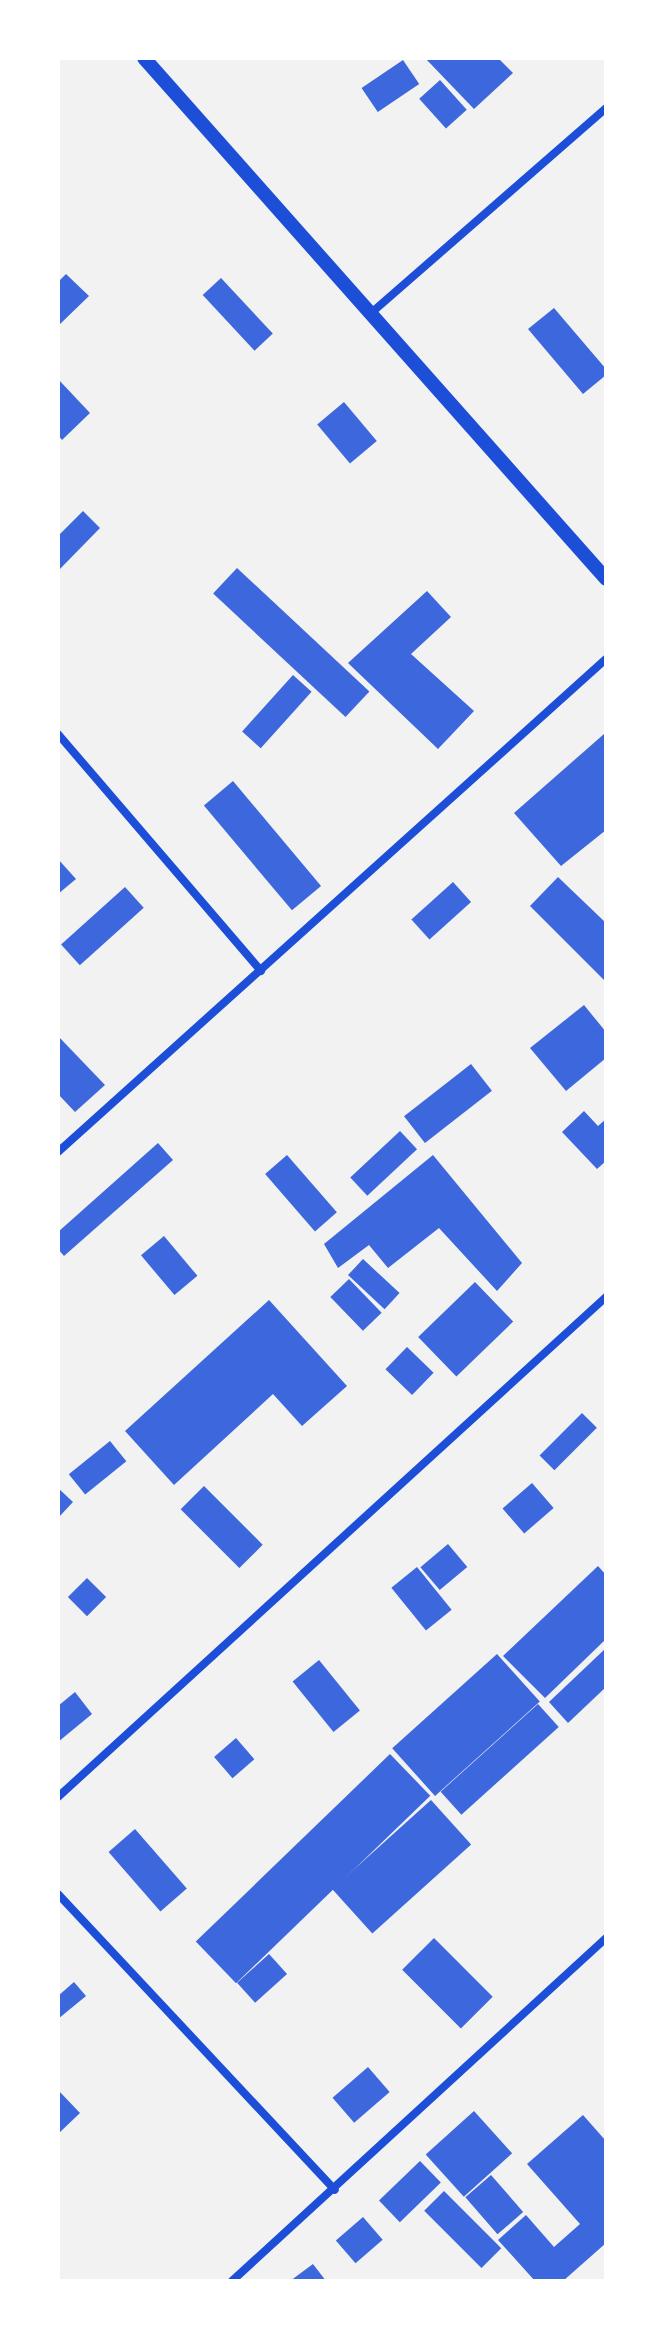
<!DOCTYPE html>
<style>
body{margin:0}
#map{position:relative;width:664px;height:2339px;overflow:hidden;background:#f2f2f2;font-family:"Alegreya Sans",sans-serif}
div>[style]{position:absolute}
.building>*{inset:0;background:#3d67dc;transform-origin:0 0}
.minor>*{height:8px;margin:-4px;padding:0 4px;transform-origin:4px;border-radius:4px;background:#1d4ed8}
.tertiary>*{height:14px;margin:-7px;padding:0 7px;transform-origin:7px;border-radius:7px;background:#1d4ed8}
span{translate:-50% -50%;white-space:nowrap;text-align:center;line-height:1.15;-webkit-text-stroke:6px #fff;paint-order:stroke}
.frame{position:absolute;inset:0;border:60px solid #fff;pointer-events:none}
</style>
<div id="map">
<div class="building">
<div style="clip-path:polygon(425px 58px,498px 58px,513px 73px,474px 109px)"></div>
<div style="left:403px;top:60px;width:29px;height:50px;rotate:56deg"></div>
<div style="left:440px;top:80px;width:40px;height:28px;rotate:48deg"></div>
<div style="clip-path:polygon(66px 274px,89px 296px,58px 326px,58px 282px)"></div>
<div style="left:221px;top:278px;width:76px;height:25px;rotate:47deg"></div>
<div style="clip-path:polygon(554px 308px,606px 369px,606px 375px,583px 394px,528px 329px)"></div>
<div style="clip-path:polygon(58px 379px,90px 413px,62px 440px,58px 435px)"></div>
<div style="left:344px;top:402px;width:51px;height:35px;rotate:50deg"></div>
<div style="clip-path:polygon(83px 511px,100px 528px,58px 571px,58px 536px)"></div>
<div style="left:237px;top:568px;width:181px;height:35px;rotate:43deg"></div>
<div style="clip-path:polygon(427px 591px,451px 617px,411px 654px,474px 711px,438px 749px,348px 663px)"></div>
<div style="left:293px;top:675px;width:25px;height:76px;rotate:42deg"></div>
<div style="clip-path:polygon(604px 734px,606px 830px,561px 866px,514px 813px)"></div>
<div style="left:233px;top:781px;width:137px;height:38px;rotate:50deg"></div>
<div style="clip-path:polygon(58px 859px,76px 879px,58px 894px)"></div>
<div style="clip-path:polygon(558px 877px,606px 923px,606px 982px,530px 906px)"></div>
<div style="left:453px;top:882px;width:27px;height:56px;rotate:48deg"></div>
<div style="left:125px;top:887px;width:28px;height:86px;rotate:48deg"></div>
<div style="clip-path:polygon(584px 1005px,606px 1032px,606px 1058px,566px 1091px,530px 1048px)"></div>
<div style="clip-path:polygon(58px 1036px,105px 1085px,75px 1112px,58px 1094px)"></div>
<div style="left:471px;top:1064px;width:34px;height:85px;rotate:52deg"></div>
<div style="clip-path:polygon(584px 1111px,598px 1126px,606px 1119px,606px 1161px,597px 1169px,562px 1132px)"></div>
<div style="left:400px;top:1131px;width:25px;height:68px;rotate:47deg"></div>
<div style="clip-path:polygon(158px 1143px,173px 1160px,64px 1256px,58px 1249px,58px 1232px)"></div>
<div style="left:287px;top:1155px;width:76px;height:29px;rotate:49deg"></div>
<div style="clip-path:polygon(433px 1155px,522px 1263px,497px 1291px,439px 1228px,388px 1268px,369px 1245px,338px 1268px,324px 1244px)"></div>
<div style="left:164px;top:1236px;width:52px;height:30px;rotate:50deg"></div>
<div style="left:363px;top:1259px;width:50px;height:22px;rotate:43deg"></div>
<div style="left:349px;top:1279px;width:47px;height:26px;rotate:46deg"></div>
<div style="left:475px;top:1282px;width:55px;height:79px;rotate:46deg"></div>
<div style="clip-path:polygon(269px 1300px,347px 1386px,302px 1426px,273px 1394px,174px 1485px,125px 1431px)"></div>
<div style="left:407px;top:1347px;width:37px;height:31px;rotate:44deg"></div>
<div style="left:582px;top:1413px;width:21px;height:60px;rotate:45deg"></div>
<div style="left:110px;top:1441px;width:26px;height:53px;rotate:51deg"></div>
<div style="left:532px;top:1483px;width:33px;height:39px;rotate:49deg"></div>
<div style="left:204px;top:1486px;width:83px;height:33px;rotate:45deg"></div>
<div style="clip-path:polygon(58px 1488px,73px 1502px,58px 1518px)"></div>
<div style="left:448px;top:1544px;width:30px;height:36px;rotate:50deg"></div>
<div style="clip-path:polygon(598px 1566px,606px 1575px,606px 1639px,545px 1698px,503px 1656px)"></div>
<div style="left:417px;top:1567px;width:55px;height:33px;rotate:51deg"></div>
<div style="left:87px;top:1578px;width:27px;height:27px;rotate:45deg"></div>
<div style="clip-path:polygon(606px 1648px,606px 1687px,568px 1723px,549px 1702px)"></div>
<div style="left:497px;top:1654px;width:64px;height:141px;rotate:48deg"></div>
<div style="left:319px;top:1660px;width:65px;height:34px;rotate:51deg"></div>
<div style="clip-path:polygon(75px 1692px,92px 1714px,58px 1742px,58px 1706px)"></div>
<div style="left:538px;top:1704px;width:31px;height:131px;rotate:48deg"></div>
<div style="left:236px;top:1738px;width:28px;height:29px;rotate:49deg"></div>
<div style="left:390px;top:1754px;width:58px;height:270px;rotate:46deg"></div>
<div style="left:431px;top:1800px;width:60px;height:133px;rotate:48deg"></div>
<div style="left:135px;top:1829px;width:79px;height:35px;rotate:49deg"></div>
<div style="left:434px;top:1938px;width:83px;height:45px;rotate:45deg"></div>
<div style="left:269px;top:1954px;width:27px;height:43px;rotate:48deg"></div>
<div style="clip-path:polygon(74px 1982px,86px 1996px,58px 2019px,58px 1996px)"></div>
<div style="left:368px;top:2067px;width:33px;height:47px;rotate:49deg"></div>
<div style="clip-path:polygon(58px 2090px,80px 2113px,58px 2134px)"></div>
<div style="left:474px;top:2111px;width:57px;height:65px;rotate:48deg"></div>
<div style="clip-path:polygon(583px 2115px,606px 2141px,606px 2243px,563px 2281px,535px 2281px,498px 2240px,526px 2215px,554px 2247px,580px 2224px,527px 2164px)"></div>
<div style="left:420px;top:2161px;width:30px;height:57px;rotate:46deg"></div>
<div style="left:491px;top:2175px;width:49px;height:34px;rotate:49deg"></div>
<div style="left:444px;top:2191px;width:81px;height:28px;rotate:45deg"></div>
<div style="left:363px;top:2217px;width:30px;height:36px;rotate:49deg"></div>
<div style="clip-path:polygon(313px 2264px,326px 2281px,290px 2281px)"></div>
</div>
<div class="minor">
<div style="left:370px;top:314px;width:313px;rotate:-41.1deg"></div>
<div style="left:58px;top:734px;width:312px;rotate:49.4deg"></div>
<div style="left:58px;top:1152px;width:737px;rotate:-41.98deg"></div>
<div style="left:58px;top:1797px;width:742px;rotate:-42.38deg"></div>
<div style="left:58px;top:1894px;width:405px;rotate:46.9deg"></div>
<div style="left:232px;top:2281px;width:507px;rotate:-42.52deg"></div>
</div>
<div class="tertiary">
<div style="left:144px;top:58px;width:696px;rotate:48.43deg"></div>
</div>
<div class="frame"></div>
</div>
